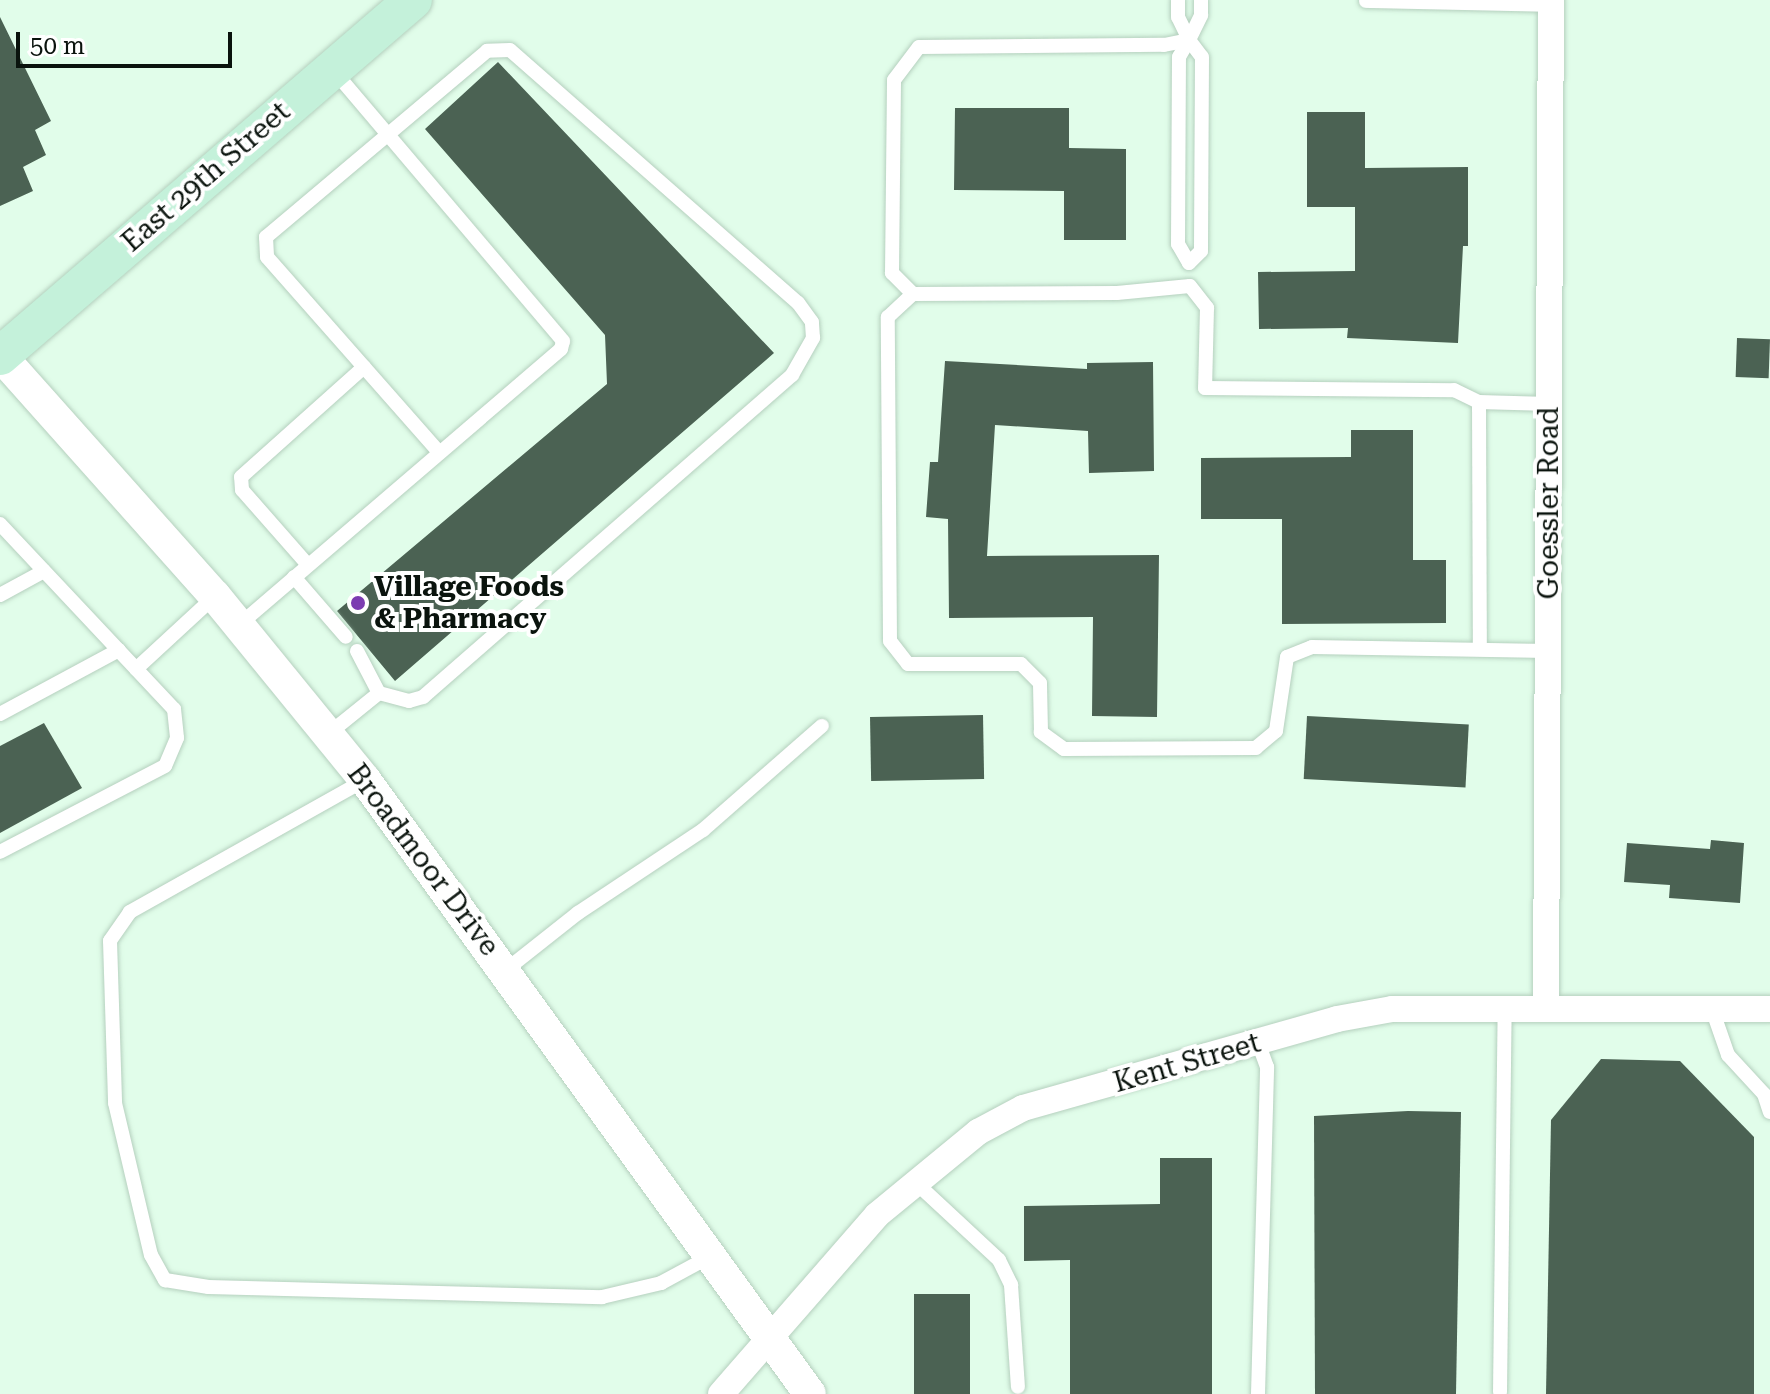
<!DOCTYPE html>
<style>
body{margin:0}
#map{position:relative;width:1770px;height:1394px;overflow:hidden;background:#e1fdea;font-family:"Roboto Serif",serif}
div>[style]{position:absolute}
.building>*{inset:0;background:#4b6253;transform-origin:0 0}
.roads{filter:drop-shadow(0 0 2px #b5d0be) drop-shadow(0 0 2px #b5d0be)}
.service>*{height:14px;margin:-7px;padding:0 7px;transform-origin:7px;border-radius:7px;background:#fff}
.minor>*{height:26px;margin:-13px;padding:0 13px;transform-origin:13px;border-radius:13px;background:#fff}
.tertiary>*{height:32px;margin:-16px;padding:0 16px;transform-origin:16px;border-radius:16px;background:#fff}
.secondary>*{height:38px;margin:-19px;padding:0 19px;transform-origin:19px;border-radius:19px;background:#c4f1da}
.dots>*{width:22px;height:22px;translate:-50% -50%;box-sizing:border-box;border:4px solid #fff;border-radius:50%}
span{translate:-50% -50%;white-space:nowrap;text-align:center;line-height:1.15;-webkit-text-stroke:8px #fff;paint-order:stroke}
.street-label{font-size:28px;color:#0a130d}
.poi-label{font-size:28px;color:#0a130d;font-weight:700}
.left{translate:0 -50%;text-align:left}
.scale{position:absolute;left:16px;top:32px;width:216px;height:36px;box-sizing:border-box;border:4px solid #0a130d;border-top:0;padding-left:10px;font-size:24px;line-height:28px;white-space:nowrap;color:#0a130d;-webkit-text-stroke:6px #fff;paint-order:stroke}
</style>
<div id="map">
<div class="building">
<div style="clip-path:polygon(0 17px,51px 121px,35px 130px,46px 155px,23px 167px,33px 191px,0 206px)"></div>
<div style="clip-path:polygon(498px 62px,774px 353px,395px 681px,337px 611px,607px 384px,605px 335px,425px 129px)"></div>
<div style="clip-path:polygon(955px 108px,1069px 108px,1069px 148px,1126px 149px,1126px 240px,1064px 240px,1064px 191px,954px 190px)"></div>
<div style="clip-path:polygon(1307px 112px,1365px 112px,1365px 168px,1468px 167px,1468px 246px,1463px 246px,1458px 343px,1347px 338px,1348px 328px,1259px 329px,1258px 272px,1355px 271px,1355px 207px,1307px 207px)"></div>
<div style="left:1737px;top:338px;width:33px;height:39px;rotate:2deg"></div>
<div style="clip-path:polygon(945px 361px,1087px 369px,1087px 363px,1153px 362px,1154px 471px,1089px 473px,1088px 431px,995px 425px,987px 556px,1159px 555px,1157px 717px,1092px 716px,1093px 617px,949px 618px,948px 519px,926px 517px,930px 462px,938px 462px)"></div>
<div style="clip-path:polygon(1351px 430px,1413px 430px,1413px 560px,1446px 560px,1446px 623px,1282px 624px,1282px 519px,1201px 519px,1201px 458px,1351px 457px)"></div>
<div style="left:983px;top:715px;width:64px;height:113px;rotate:89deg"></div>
<div style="left:1307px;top:716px;width:162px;height:63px;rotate:3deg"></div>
<div style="clip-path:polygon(44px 723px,82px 788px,0 833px,0 746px)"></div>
<div style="clip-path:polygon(1711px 840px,1744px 843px,1740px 903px,1669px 898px,1670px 885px,1624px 882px,1627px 843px,1710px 849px)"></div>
<div style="clip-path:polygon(1601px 1059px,1680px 1061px,1754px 1137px,1754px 1394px,1546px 1394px,1551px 1120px)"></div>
<div style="clip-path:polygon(1408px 1111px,1461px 1112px,1456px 1394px,1315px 1394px,1314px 1116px)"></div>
<div style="clip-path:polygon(1160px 1158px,1212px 1158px,1212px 1394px,1070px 1394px,1070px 1260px,1024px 1261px,1024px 1206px,1160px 1204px)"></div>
<div style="left:914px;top:1294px;width:56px;height:100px"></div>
</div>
<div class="roads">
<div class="service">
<div style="left:1178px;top:0;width:17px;rotate:90deg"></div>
<div style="left:1178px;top:17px;width:25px;rotate:64deg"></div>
<div style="left:1189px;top:40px;width:21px;rotate:53deg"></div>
<div style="left:1202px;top:57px;width:194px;rotate:90.3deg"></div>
<div style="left:1201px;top:251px;width:17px;rotate:135deg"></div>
<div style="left:1189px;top:263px;width:22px;rotate:-120deg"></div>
<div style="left:1178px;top:244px;width:187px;rotate:-89.7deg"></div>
<div style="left:1179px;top:57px;width:20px;rotate:-60deg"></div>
<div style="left:1189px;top:40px;width:28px;rotate:-64deg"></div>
<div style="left:1201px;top:15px;width:15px;rotate:-90deg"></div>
<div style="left:1366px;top:1px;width:185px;rotate:1.2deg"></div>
<div style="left:913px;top:294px;width:30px;rotate:-135deg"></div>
<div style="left:892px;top:273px;width:193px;rotate:-89.4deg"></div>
<div style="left:894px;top:80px;width:41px;rotate:-52.9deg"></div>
<div style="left:919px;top:47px;width:245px;rotate:-0.5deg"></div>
<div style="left:1164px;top:45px;width:25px;rotate:-11deg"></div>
<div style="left:1479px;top:402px;width:247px;rotate:89.8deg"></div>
<div style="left:0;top:524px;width:254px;rotate:46.8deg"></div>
<div style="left:174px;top:709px;width:29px;rotate:84deg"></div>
<div style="left:177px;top:738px;width:30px;rotate:113deg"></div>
<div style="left:165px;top:766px;width:186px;rotate:152.5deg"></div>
<div style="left:308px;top:565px;width:100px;rotate:-131.3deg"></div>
<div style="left:242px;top:490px;width:13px;rotate:-94deg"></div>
<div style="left:241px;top:477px;width:165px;rotate:-41.8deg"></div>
<div style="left:294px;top:577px;width:79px;rotate:49.1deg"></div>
<div style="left:0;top:595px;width:50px;rotate:-28.6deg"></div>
<div style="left:239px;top:625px;width:424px;rotate:-40.6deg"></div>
<div style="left:561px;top:349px;width:8px;rotate:-76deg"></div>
<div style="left:563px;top:341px;width:355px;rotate:-130.3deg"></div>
<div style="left:357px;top:651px;width:47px;rotate:62.4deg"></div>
<div style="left:1548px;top:651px;width:236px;rotate:-179deg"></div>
<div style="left:1312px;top:647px;width:27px;rotate:158deg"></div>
<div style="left:1287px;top:657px;width:75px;rotate:98.5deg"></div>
<div style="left:1276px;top:731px;width:26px;rotate:140deg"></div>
<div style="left:1256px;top:748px;width:192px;rotate:179.7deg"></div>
<div style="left:1064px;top:749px;width:29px;rotate:-144deg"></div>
<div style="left:1041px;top:732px;width:49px;rotate:-91.2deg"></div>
<div style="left:1040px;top:683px;width:27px;rotate:-135deg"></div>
<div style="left:1021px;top:664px;width:113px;rotate:180deg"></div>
<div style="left:908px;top:664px;width:29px;rotate:-128deg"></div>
<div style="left:890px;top:641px;width:324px;rotate:-90.4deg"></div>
<div style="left:888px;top:317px;width:34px;rotate:-43deg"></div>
<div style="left:913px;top:294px;width:204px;rotate:-0.3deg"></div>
<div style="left:1117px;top:293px;width:73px;rotate:-5.5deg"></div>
<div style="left:1190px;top:286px;width:28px;rotate:52deg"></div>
<div style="left:1207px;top:308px;width:80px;rotate:91.4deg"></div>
<div style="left:1205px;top:388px;width:249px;rotate:0.5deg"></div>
<div style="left:1454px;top:390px;width:28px;rotate:26deg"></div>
<div style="left:1479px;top:402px;width:70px;rotate:1.6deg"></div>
<div style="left:136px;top:669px;width:108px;rotate:-42.7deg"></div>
<div style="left:0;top:714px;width:135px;rotate:-28.3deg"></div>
<div style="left:327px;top:735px;width:67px;rotate:-38.9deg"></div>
<div style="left:379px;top:693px;width:31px;rotate:15deg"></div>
<div style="left:409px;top:701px;width:15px;rotate:-16deg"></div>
<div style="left:423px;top:697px;width:490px;rotate:-41.1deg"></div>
<div style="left:792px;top:375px;width:43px;rotate:-60.4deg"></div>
<div style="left:813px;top:338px;width:16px;rotate:-94deg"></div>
<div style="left:812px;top:322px;width:24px;rotate:-126deg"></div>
<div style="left:798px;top:303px;width:383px;rotate:-138.7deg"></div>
<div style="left:510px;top:50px;width:23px;rotate:178deg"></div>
<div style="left:487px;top:51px;width:289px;rotate:139.9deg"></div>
<div style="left:266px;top:237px;width:20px;rotate:87deg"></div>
<div style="left:267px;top:257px;width:260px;rotate:48.6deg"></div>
<div style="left:365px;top:780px;width:270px;rotate:150.7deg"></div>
<div style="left:130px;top:912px;width:35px;rotate:125deg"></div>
<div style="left:110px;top:941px;width:162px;rotate:88.2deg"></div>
<div style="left:115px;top:1103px;width:156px;rotate:76.7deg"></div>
<div style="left:151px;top:1255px;width:29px;rotate:61deg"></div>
<div style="left:165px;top:1280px;width:44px;rotate:9.2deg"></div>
<div style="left:208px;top:1287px;width:394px;rotate:1.5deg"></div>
<div style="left:602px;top:1297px;width:61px;rotate:-13.3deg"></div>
<div style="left:661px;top:1283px;width:57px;rotate:-28.4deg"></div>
<div style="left:506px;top:970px;width:92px;rotate:-38.4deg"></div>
<div style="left:578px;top:913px;width:150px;rotate:-33.6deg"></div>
<div style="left:703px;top:830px;width:158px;rotate:-41.2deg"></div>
<div style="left:1712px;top:1009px;width:49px;rotate:70.8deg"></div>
<div style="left:1728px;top:1055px;width:53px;rotate:47.3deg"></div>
<div style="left:1764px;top:1094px;width:19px;rotate:72deg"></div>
<div style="left:914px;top:1181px;width:116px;rotate:42.9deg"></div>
<div style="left:999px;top:1260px;width:28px;rotate:64deg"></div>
<div style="left:1011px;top:1285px;width:102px;rotate:86.1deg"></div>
<div style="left:1500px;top:1392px;width:386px;rotate:-89.3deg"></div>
<div style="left:1258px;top:1394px;width:327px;rotate:-88.4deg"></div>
<div style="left:1267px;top:1067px;width:27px;rotate:-110deg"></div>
</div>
<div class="minor">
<div style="left:1546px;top:1006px;width:1006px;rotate:-89.72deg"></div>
<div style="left:721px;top:1394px;width:237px;rotate:-48.9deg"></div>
<div style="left:877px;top:1215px;width:131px;rotate:-39.4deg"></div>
<div style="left:978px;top:1132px;width:51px;rotate:-28.1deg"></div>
<div style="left:1023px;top:1108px;width:326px;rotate:-15.8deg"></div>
<div style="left:1337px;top:1019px;width:56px;rotate:-10.3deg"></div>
<div style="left:1392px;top:1009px;width:378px"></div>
</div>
<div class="tertiary">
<div style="left:0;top:355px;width:323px;rotate:48.3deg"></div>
<div style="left:215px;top:596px;width:237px;rotate:50.8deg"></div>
<div style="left:365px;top:780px;width:758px;rotate:54.07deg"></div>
</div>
<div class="secondary">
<div style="left:0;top:356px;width:545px;rotate:-40.76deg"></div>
</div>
</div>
<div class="dots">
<div style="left:358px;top:603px;background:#7c3cb1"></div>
</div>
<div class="street-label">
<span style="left:206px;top:177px;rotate:-41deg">East 29th Street</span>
<span style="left:1549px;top:503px;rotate:-90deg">Goessler Road</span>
<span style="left:423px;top:860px;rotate:53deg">Broadmoor Drive</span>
<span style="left:1187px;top:1063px;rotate:-16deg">Kent Street</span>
</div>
<div class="poi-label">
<span class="left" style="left:374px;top:603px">Village Foods<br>&amp; Pharmacy</span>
</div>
<div class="scale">50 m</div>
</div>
